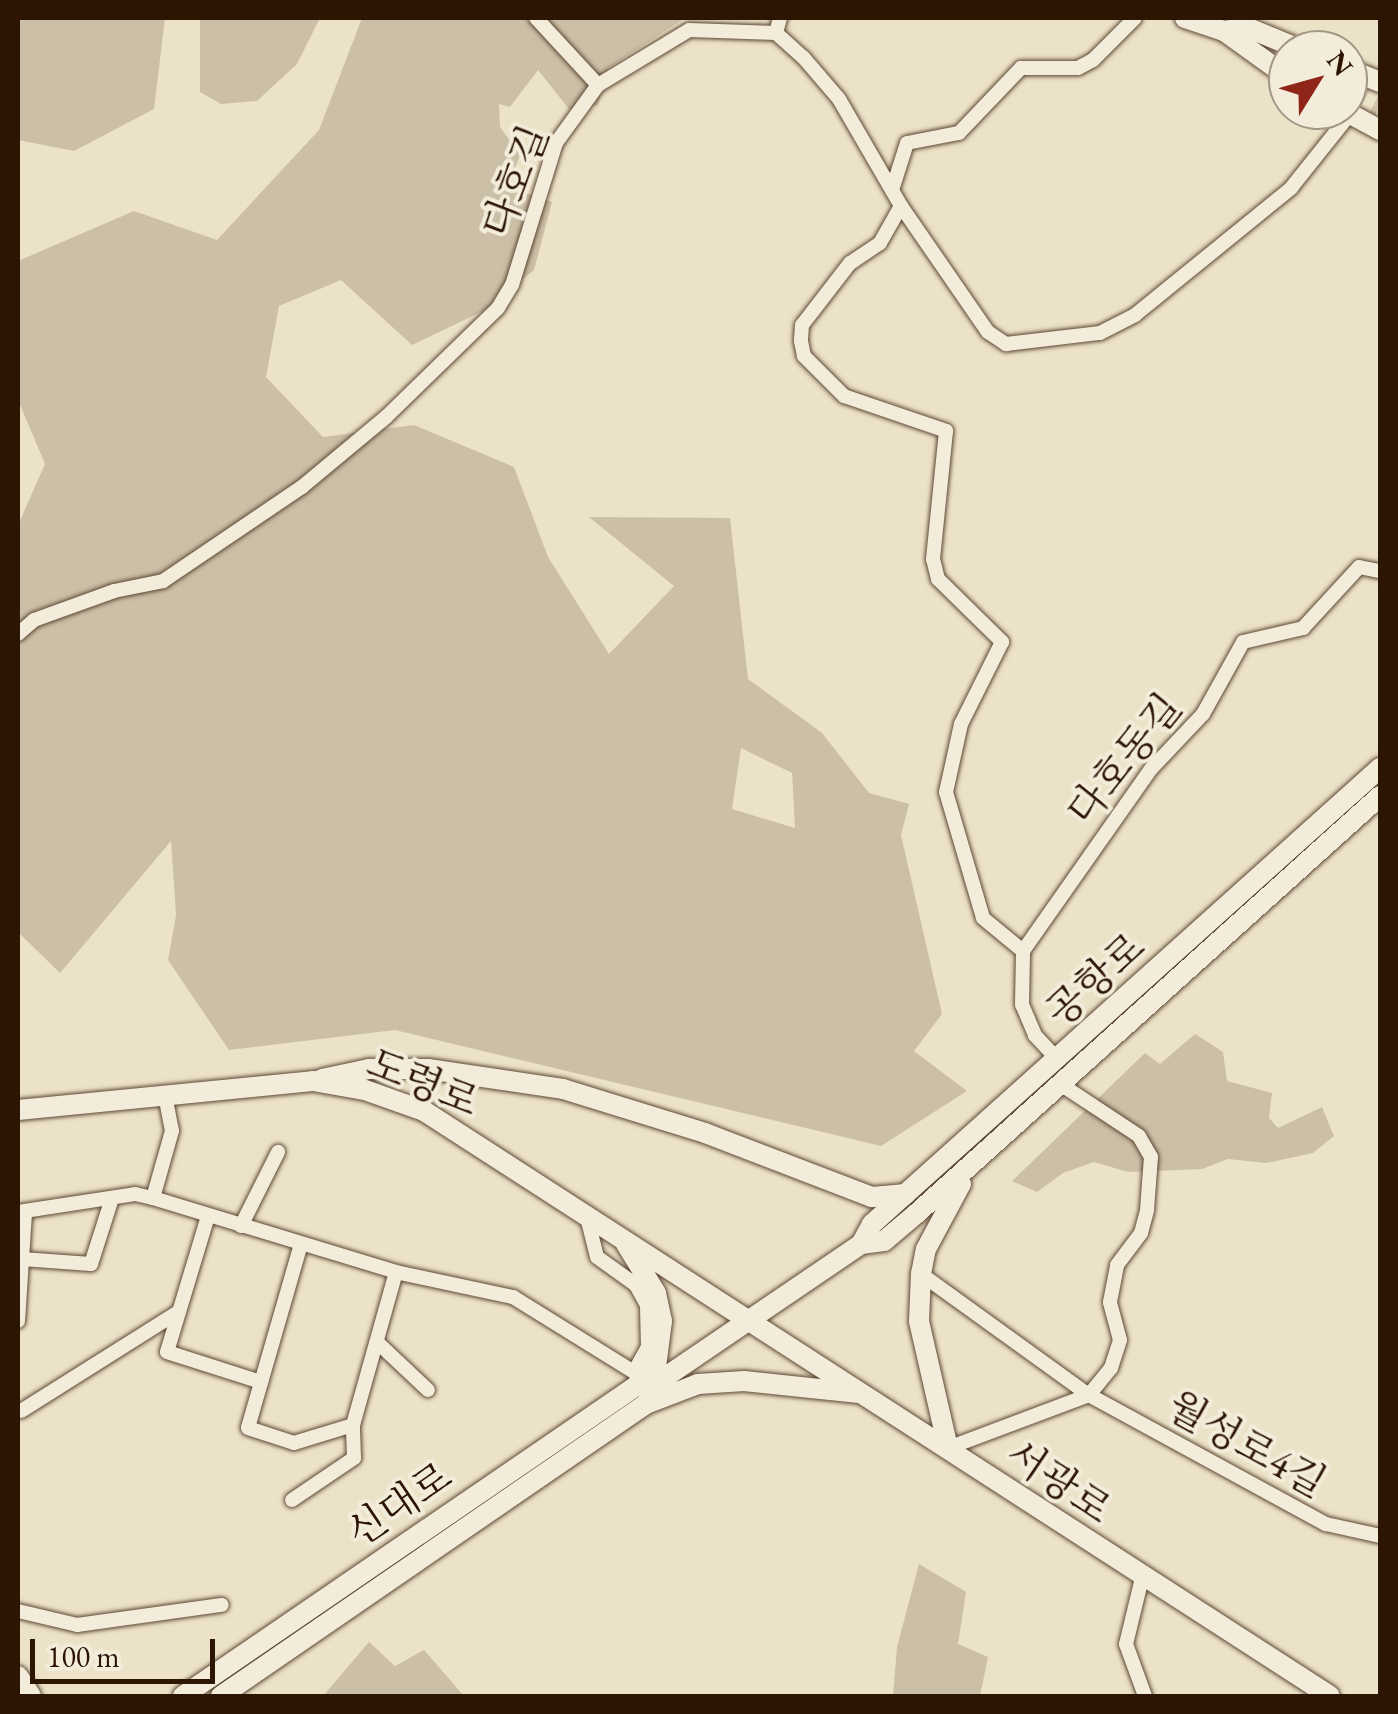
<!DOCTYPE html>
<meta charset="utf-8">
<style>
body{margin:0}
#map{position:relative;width:1398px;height:1714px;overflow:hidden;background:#ece2c8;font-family:"EB Garamond","Noto Serif KR",serif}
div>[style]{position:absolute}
.green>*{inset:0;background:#ccbfa7}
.secondary-tunnel>*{height:20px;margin-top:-10px;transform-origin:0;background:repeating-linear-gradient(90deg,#cfc3aa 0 20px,transparent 0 30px)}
.roads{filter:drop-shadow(0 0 2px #5d4834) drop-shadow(0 0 2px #5d4834)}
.street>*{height:14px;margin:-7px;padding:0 7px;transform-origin:7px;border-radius:7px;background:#f3ecdb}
.secondary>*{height:20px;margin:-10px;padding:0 10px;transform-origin:10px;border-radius:10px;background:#f3ecdb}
span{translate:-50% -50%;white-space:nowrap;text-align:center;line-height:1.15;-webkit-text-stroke:8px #f3ecdb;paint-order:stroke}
.street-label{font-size:40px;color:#2d1503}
.frame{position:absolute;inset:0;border:20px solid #2d1503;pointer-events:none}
.north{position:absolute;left:1268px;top:30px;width:100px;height:100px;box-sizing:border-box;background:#f3ecdb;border:2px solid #a49685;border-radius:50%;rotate:53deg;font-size:28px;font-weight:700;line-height:40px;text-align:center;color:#2d1503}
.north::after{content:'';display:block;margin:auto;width:35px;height:45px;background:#8f2418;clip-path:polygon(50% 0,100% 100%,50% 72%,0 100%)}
.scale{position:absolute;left:30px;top:1639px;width:185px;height:45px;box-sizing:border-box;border:5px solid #2d1503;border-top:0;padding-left:12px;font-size:30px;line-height:35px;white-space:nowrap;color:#2d1503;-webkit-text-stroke:8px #f3ecdb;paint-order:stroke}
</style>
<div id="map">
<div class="green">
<div style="clip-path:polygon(18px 18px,165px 18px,154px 109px,74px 151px,18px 140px)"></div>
<div style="clip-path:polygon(200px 18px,320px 18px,297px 64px,257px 101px,221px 104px,200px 92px)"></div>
<div style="clip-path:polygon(evenodd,362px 18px,685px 18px,608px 68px,598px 105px,569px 109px,538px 70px,510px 107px,499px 104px,500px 127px,520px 155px,508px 187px,552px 202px,534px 270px,485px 310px,412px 345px,341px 280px,279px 306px,266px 377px,323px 437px,414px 425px,514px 467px,548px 557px,609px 654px,674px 586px,589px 517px,730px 518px,748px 679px,822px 733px,869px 793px,909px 804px,901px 835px,942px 1014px,914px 1051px,967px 1091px,881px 1146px,395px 1030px,229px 1050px,168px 960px,176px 915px,171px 841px,60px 973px,18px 932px,18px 525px,45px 464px,18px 400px,18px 261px,134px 211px,217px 240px,319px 130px,362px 18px,741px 748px,792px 773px,795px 828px,732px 809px,741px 748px)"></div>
<div style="clip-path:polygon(1195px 1034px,1223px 1052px,1227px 1081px,1272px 1093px,1269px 1118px,1278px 1128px,1322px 1107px,1334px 1136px,1313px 1153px,1266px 1163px,1228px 1159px,1202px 1169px,1128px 1172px,1094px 1162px,1063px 1173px,1037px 1192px,1012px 1181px,1145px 1053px,1160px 1064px)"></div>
<div style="clip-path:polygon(919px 1564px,966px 1592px,958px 1644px,988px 1657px,980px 1696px,893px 1696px,897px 1647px)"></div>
<div style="clip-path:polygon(369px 1642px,395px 1666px,424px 1650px,464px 1696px,323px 1696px)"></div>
</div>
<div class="secondary-tunnel">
<div style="left:1249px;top:42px;width:43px;rotate:24.8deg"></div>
<div style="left:1348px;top:89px;width:36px;rotate:28deg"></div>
</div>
<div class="roads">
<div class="street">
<div style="left:536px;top:18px;width:91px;rotate:47.2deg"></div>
<div style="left:776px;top:33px;width:16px;rotate:-75deg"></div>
<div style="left:892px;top:190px;width:49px;rotate:-72.3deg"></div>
<div style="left:907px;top:143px;width:53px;rotate:-10.9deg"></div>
<div style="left:959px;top:133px;width:90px;rotate:-46.4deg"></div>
<div style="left:1021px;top:68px;width:57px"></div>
<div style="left:1078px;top:68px;width:17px;rotate:-28deg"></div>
<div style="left:1093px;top:60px;width:59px;rotate:-45deg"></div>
<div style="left:901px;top:206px;width:43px;rotate:119.6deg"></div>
<div style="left:880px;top:243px;width:36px;rotate:146deg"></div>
<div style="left:850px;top:263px;width:78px;rotate:127.7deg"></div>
<div style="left:802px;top:325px;width:16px;rotate:94deg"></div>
<div style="left:801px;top:341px;width:15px;rotate:79deg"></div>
<div style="left:804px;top:356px;width:57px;rotate:45deg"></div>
<div style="left:844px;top:396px;width:108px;rotate:18.9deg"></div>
<div style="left:946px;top:431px;width:129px;rotate:95.8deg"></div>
<div style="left:933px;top:559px;width:21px;rotate:76deg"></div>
<div style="left:938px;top:579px;width:90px;rotate:44.5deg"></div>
<div style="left:1002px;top:642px;width:92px;rotate:116.6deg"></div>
<div style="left:961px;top:724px;width:70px;rotate:102.4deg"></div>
<div style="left:946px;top:792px;width:131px;rotate:73.6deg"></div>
<div style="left:983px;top:918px;width:52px;rotate:39.5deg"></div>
<div style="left:18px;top:634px;width:21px;rotate:-41deg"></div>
<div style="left:34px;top:620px;width:85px;rotate:-19.9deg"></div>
<div style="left:114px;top:591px;width:50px;rotate:-11.5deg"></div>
<div style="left:163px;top:581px;width:168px;rotate:-34.1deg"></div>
<div style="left:302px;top:487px;width:109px;rotate:-39.8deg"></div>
<div style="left:386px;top:417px;width:156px;rotate:-44.2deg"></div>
<div style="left:498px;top:308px;width:27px;rotate:-59deg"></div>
<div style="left:512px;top:285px;width:149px;rotate:-72.8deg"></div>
<div style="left:556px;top:143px;width:72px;rotate:-54.1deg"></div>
<div style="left:598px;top:85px;width:106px;rotate:-31.1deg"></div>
<div style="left:689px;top:30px;width:87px;rotate:2deg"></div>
<div style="left:776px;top:33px;width:36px;rotate:42deg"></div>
<div style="left:803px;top:57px;width:55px;rotate:49.4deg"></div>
<div style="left:839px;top:99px;width:124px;rotate:59.9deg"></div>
<div style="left:901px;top:206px;width:153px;rotate:55.4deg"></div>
<div style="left:988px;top:332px;width:22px;rotate:34deg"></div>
<div style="left:1006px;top:344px;width:95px;rotate:-6.7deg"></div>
<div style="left:1100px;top:333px;width:39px;rotate:-27deg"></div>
<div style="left:1135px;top:315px;width:201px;rotate:-39.1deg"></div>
<div style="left:1291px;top:188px;width:95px;rotate:-51.4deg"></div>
<div style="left:1058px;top:1060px;width:34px;rotate:-133deg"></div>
<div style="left:1035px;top:1035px;width:33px;rotate:-113deg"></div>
<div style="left:1022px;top:1005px;width:54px;rotate:-88.9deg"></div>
<div style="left:1023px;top:951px;width:223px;rotate:-54.9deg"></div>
<div style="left:1151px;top:769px;width:76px;rotate:-46.6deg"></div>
<div style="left:1203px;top:714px;width:82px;rotate:-60.9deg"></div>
<div style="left:1243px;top:642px;width:62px;rotate:-13.1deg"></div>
<div style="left:1303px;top:628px;width:83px;rotate:-47.4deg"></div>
<div style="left:1359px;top:567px;width:21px;rotate:11deg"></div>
<div style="left:153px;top:1198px;width:70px;rotate:-74.2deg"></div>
<div style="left:172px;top:1131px;width:36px;rotate:-101deg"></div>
<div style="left:18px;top:1212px;width:118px;rotate:-8.7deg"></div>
<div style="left:135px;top:1194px;width:18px;rotate:13deg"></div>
<div style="left:153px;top:1198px;width:254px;rotate:16.9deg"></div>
<div style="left:396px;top:1272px;width:120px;rotate:12.1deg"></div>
<div style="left:513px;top:1297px;width:142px;rotate:31.8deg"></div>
<div style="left:634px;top:1372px;width:29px;rotate:-61deg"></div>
<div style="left:648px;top:1347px;width:42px;rotate:-91.4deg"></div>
<div style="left:647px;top:1305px;width:23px;rotate:-119deg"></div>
<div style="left:636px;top:1285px;width:48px;rotate:-144.3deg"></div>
<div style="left:597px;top:1257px;width:41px;rotate:-104deg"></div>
<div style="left:208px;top:1216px;width:142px;rotate:106.8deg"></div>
<div style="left:167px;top:1352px;width:99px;rotate:17.7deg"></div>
<div style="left:241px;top:1226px;width:83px;rotate:-63.4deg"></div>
<div style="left:301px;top:1244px;width:191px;rotate:106.1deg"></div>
<div style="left:248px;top:1428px;width:48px;rotate:18.1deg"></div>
<div style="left:294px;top:1443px;width:62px;rotate:-17deg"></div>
<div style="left:22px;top:1259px;width:69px;rotate:4.1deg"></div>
<div style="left:91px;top:1264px;width:69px;rotate:-72.3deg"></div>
<div style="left:921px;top:1274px;width:207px;rotate:35.8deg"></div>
<div style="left:1089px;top:1395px;width:35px;rotate:-51deg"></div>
<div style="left:1111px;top:1368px;width:29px;rotate:-72deg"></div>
<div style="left:1120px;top:1340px;width:39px;rotate:-105deg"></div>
<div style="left:1110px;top:1302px;width:38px;rotate:-79deg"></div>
<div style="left:1117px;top:1265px;width:40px;rotate:-53deg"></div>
<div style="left:1141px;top:1233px;width:24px;rotate:-75deg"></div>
<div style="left:1147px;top:1210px;width:53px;rotate:-85.7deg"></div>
<div style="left:1151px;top:1157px;width:24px;rotate:-120deg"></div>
<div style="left:1139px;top:1136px;width:95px;rotate:-146.6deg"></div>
<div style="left:18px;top:1321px;width:109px;rotate:-86.3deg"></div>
<div style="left:377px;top:1342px;width:70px;rotate:43.3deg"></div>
<div style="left:21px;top:1411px;width:186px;rotate:-32.2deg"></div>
<div style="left:948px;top:1448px;width:151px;rotate:-20.6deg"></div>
<div style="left:1089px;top:1395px;width:270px;rotate:28.6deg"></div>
<div style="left:1326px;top:1524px;width:55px;rotate:12.5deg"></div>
<div style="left:292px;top:1500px;width:75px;rotate:-34.1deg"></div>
<div style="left:354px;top:1458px;width:33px;rotate:-92deg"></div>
<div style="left:353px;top:1425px;width:159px;rotate:-74.3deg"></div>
<div style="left:1142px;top:1578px;width:68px;rotate:103.6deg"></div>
<div style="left:1126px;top:1644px;width:55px;rotate:69.9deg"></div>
<div style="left:18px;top:1611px;width:61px;rotate:13.3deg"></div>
<div style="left:77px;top:1625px;width:146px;rotate:-7.9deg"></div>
</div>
<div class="secondary">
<div style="left:1185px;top:18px;width:41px;rotate:18.4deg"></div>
<div style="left:1224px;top:31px;width:79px;rotate:35.7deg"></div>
<div style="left:1224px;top:31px;width:22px;rotate:-10deg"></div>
<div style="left:1246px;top:27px;width:61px;rotate:22.3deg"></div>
<div style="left:1348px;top:69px;width:35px;rotate:22deg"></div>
<div style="left:1343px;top:110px;width:42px;rotate:28.4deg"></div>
<div style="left:322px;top:1079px;width:48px;rotate:-12deg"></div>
<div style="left:369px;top:1069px;width:59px"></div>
<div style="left:428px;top:1069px;width:136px;rotate:8.4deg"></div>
<div style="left:563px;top:1089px;width:149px;rotate:17.2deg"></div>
<div style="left:705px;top:1133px;width:179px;rotate:21deg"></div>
<div style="left:872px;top:1197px;width:34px;rotate:-5deg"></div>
<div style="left:18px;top:1110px;width:296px;rotate:-5.6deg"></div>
<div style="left:313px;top:1081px;width:53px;rotate:9.8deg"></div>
<div style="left:365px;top:1090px;width:63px;rotate:19.6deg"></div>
<div style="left:424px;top:1111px;width:1078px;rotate:32.85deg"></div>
<div style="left:626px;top:1244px;width:57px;rotate:58.5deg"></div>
<div style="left:656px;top:1293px;width:29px;rotate:78deg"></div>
<div style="left:662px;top:1321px;width:46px;rotate:97.4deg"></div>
<div style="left:656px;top:1367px;width:23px;rotate:137deg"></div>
<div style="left:861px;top:1244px;width:23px;rotate:-7deg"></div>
<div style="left:884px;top:1241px;width:42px;rotate:-40.2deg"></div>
<div style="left:916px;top:1214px;width:625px;rotate:-42.01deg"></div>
<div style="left:646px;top:1404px;width:56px;rotate:-21deg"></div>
<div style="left:698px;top:1384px;width:46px;rotate:-3.7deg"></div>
<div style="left:744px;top:1381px;width:116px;rotate:6deg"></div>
<div style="left:948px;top:1448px;width:130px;rotate:-102.9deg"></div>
<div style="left:919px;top:1321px;width:47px;rotate:-87.6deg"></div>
<div style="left:921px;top:1274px;width:25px;rotate:-79deg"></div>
<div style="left:926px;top:1249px;width:74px;rotate:-61.7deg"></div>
<div style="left:18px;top:1676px;width:24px;rotate:57deg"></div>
<div style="left:183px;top:1696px;width:549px;rotate:-34.38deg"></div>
<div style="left:636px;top:1386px;width:26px;rotate:-13deg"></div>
<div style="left:661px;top:1380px;width:242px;rotate:-34.2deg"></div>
<div style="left:861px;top:1244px;width:23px;rotate:-61deg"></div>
<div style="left:872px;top:1224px;width:683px;rotate:-41.91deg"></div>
<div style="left:221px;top:1696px;width:516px;rotate:-34.49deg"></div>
<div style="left:646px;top:1404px;width:28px;rotate:-58deg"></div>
</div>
</div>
<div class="street-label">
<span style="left:515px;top:181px;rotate:-69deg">다호길</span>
<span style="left:1124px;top:759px;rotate:-51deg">다호동길</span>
<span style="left:1095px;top:979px;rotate:-42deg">공항로</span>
<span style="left:423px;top:1082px;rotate:22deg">도령로</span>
<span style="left:1247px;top:1444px;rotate:29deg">월성로4길</span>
<span style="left:1059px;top:1481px;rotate:34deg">서광로</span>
<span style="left:399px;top:1504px;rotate:-34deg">신대로</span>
</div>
<div class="frame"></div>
<div class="north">N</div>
<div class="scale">100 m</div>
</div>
